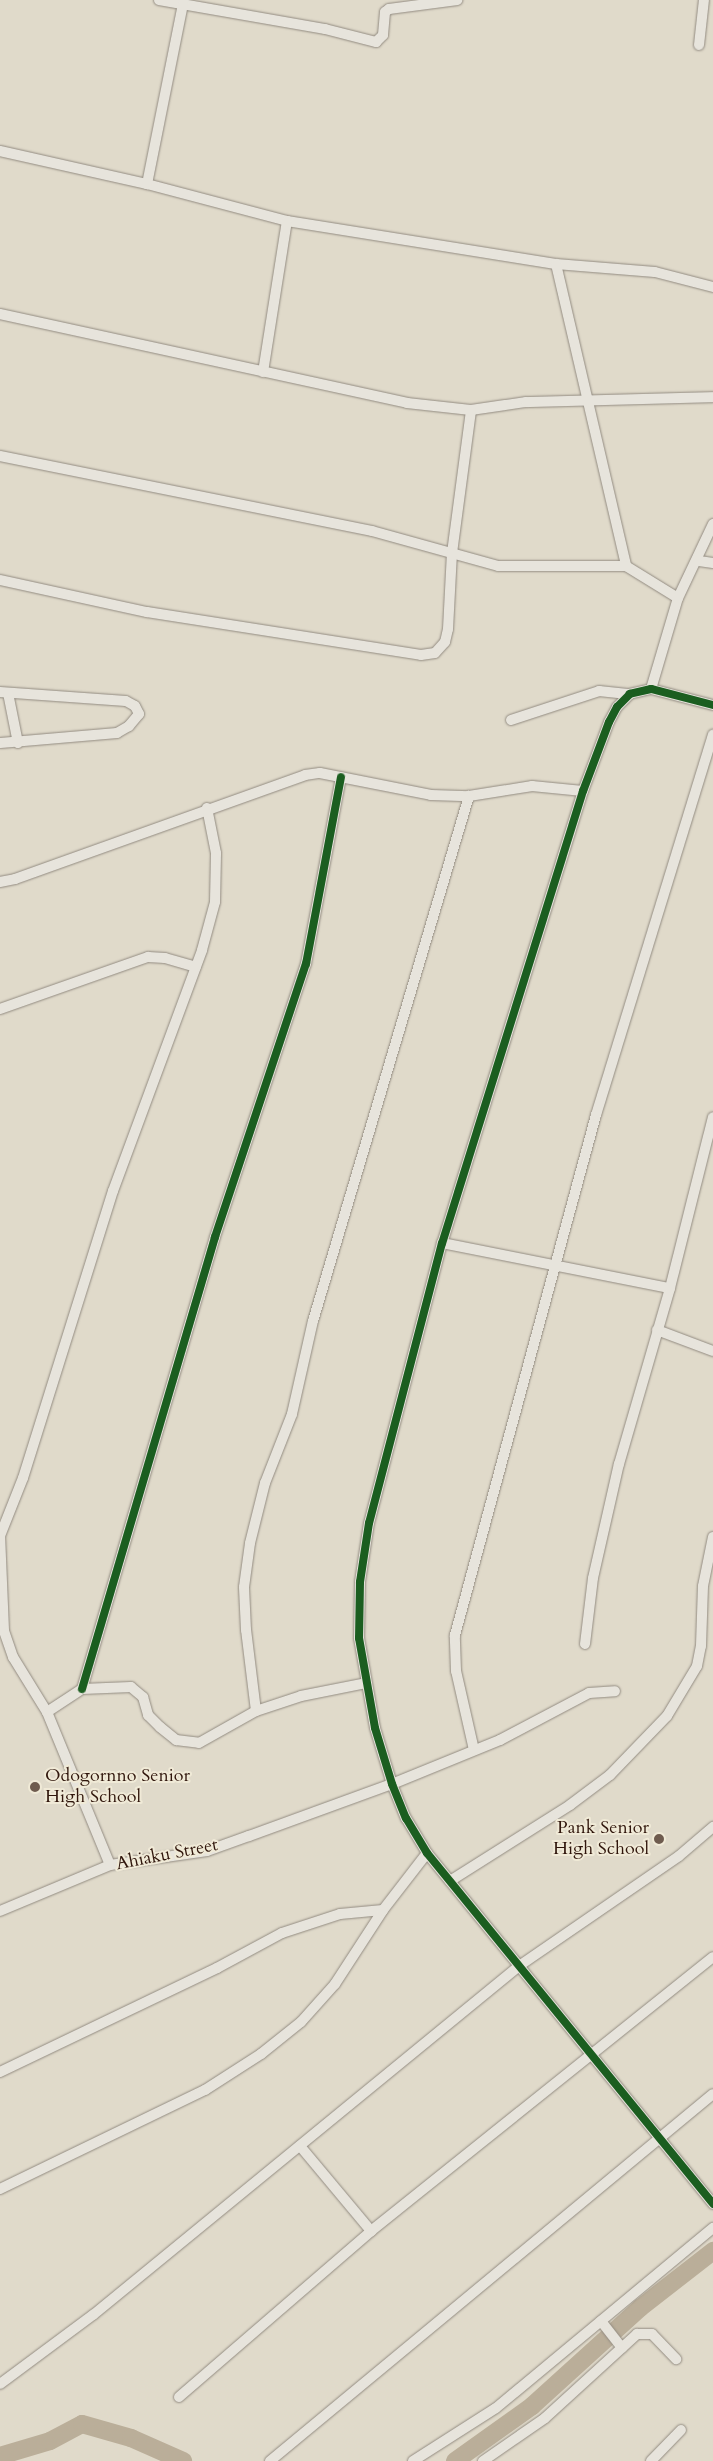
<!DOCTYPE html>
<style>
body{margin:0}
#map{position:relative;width:713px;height:2461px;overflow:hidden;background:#e0daca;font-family:Cardo,serif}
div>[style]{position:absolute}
.river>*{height:18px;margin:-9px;padding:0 9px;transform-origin:9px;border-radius:9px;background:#baae99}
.roads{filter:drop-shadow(0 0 1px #928b81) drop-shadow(0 0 1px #928b81)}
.street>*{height:10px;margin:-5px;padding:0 5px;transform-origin:5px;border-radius:5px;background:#e7e4dc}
.cycleway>*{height:8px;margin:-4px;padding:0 4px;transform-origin:4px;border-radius:4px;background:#1b5e20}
.dots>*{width:14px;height:14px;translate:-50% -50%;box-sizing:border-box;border:2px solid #f0ead7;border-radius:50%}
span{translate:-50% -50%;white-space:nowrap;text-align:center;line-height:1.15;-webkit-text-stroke:4px #f0ead7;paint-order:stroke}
.poi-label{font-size:18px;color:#30160c}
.left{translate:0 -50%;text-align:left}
.right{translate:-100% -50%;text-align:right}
.street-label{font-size:18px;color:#30160c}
</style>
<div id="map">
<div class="river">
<div style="left:0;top:2456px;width:52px;rotate:-16.7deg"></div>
<div style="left:50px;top:2441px;width:36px;rotate:-28deg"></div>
<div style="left:82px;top:2424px;width:51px;rotate:15.9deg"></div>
<div style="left:131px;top:2438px;width:57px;rotate:23.9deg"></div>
<div style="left:455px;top:2461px;width:95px;rotate:-35.5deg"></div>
<div style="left:532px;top:2406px;width:146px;rotate:-42.2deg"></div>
<div style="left:640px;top:2308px;width:93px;rotate:-38deg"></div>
</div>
<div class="roads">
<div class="street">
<div style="left:159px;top:0;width:169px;rotate:9.9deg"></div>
<div style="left:325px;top:29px;width:53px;rotate:14.3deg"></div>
<div style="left:376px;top:42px;width:10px;rotate:-45deg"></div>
<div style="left:383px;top:35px;width:23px;rotate:-85deg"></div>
<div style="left:385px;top:12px;width:5px;rotate:-37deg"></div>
<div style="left:389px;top:9px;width:69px;rotate:-7.5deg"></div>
<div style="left:699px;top:45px;width:45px;rotate:-83.7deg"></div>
<div style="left:0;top:151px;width:151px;rotate:12.7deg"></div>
<div style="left:147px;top:184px;width:145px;rotate:14.8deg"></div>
<div style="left:287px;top:221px;width:272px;rotate:9.1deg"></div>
<div style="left:556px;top:264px;width:99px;rotate:4.6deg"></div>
<div style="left:655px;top:272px;width:60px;rotate:14.5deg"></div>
<div style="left:147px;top:184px;width:184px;rotate:-78.7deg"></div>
<div style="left:556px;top:264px;width:310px;rotate:76.9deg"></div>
<div style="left:0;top:314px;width:417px;rotate:12.3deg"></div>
<div style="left:407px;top:403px;width:64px;rotate:6.2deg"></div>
<div style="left:471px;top:410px;width:56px;rotate:-8.3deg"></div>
<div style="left:526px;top:402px;width:187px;rotate:-1.5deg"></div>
<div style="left:263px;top:372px;width:153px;rotate:-81deg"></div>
<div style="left:0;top:456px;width:379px;rotate:11.4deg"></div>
<div style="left:372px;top:531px;width:131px;rotate:15.5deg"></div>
<div style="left:498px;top:566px;width:128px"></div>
<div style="left:626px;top:566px;width:61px;rotate:31.6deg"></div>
<div style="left:699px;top:561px;width:14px;rotate:8deg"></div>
<div style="left:0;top:580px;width:150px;rotate:12.3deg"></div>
<div style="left:147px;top:612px;width:277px;rotate:8.9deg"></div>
<div style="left:421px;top:655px;width:14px;rotate:-8deg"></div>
<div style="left:435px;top:653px;width:15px;rotate:-48deg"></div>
<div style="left:445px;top:642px;width:13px;rotate:-77deg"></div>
<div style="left:448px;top:629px;width:76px;rotate:-87deg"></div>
<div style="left:452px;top:553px;width:144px;rotate:-82.4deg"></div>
<div style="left:651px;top:689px;width:95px;rotate:-73.5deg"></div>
<div style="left:678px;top:598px;width:82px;rotate:-64.7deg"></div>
<div style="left:0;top:692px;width:126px;rotate:4.1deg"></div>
<div style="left:126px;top:701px;width:10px;rotate:29deg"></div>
<div style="left:135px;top:706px;width:9px;rotate:63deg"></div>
<div style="left:139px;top:714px;width:16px;rotate:130deg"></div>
<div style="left:129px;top:726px;width:14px;rotate:150deg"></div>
<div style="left:117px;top:733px;width:117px;rotate:175.1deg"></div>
<div style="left:8px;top:693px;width:51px;rotate:78.7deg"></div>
<div style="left:713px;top:705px;width:64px;rotate:-165.5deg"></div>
<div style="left:651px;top:689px;width:22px;rotate:167deg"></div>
<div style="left:630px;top:694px;width:18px;rotate:135deg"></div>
<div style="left:617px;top:707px;width:17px;rotate:118deg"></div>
<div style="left:609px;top:722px;width:74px;rotate:110.6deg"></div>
<div style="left:583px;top:791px;width:473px;rotate:107.3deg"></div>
<div style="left:442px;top:1243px;width:289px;rotate:104.6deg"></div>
<div style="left:369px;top:1523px;width:60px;rotate:98.7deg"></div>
<div style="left:360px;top:1582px;width:56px;rotate:91deg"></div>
<div style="left:359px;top:1638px;width:91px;rotate:79.9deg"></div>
<div style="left:375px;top:1728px;width:59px;rotate:73.1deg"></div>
<div style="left:392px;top:1784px;width:37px;rotate:68deg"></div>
<div style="left:406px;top:1818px;width:41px;rotate:59deg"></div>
<div style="left:427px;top:1853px;width:453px;rotate:50.8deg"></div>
<div style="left:511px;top:720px;width:93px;rotate:-18.2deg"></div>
<div style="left:599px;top:691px;width:31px;rotate:6deg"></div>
<div style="left:0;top:882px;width:15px;rotate:-11deg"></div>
<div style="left:15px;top:879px;width:308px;rotate:-19.7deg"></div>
<div style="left:305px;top:775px;width:15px;rotate:-8deg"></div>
<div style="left:320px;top:773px;width:113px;rotate:11.2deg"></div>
<div style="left:431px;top:795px;width:38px;rotate:2deg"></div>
<div style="left:469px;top:796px;width:64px;rotate:-9deg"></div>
<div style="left:532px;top:786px;width:51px;rotate:5.6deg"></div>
<div style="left:0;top:1009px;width:157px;rotate:-19.4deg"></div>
<div style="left:148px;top:957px;width:17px;rotate:3deg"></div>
<div style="left:165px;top:958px;width:32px;rotate:16deg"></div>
<div style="left:442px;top:1243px;width:232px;rotate:11.2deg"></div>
<div style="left:657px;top:1330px;width:60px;rotate:20.6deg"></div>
<div style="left:0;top:1535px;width:96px;rotate:87.6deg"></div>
<div style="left:4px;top:1631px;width:28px;rotate:71deg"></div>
<div style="left:13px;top:1657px;width:65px;rotate:58.3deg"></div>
<div style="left:47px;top:1712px;width:165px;rotate:67.6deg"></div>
<div style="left:0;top:1536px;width:62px;rotate:-68.4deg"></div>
<div style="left:23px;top:1478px;width:301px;rotate:-72.6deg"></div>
<div style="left:113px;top:1191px;width:257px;rotate:-69.7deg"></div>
<div style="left:202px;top:950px;width:50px;rotate:-74.8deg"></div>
<div style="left:215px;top:902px;width:49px;rotate:-88.8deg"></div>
<div style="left:216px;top:853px;width:46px;rotate:-101.3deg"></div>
<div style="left:585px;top:1644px;width:66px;rotate:-83.1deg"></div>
<div style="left:593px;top:1578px;width:117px;rotate:-77.2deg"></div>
<div style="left:619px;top:1464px;width:183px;rotate:-73.8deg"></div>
<div style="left:670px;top:1288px;width:176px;rotate:-75.9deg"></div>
<div style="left:82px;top:1689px;width:471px;rotate:-73.6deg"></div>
<div style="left:215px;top:1237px;width:288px;rotate:-71.6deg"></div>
<div style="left:306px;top:964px;width:190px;rotate:-79.4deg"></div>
<div style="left:256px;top:1711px;width:82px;rotate:-97deg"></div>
<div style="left:246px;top:1630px;width:43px;rotate:-92.7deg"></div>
<div style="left:244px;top:1587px;width:44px;rotate:-82.2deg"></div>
<div style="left:250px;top:1543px;width:62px;rotate:-76deg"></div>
<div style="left:265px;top:1483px;width:74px;rotate:-68.6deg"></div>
<div style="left:292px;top:1414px;width:95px;rotate:-77.3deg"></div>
<div style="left:313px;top:1321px;width:548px;rotate:-73.45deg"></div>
<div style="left:47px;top:1712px;width:42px;rotate:-33.3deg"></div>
<div style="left:82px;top:1689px;width:49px;rotate:-2.3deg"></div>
<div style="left:131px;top:1687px;width:16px;rotate:40deg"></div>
<div style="left:143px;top:1697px;width:19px;rotate:74deg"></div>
<div style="left:148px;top:1715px;width:17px;rotate:45deg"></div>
<div style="left:160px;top:1727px;width:21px;rotate:39deg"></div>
<div style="left:176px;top:1740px;width:23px;rotate:7deg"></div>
<div style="left:199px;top:1743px;width:65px;rotate:-29.3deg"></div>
<div style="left:256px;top:1711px;width:47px;rotate:-18.4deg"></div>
<div style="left:301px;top:1696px;width:66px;rotate:-11.3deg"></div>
<div style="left:474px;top:1750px;width:81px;rotate:-102.8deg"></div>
<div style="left:456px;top:1671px;width:36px;rotate:-92deg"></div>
<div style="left:455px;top:1635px;width:539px;rotate:-74.83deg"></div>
<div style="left:596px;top:1115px;width:398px;rotate:-72.9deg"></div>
<div style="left:450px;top:1881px;width:142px;rotate:-32.3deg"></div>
<div style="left:570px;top:1805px;width:50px;rotate:-36.9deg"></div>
<div style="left:610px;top:1775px;width:82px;rotate:-46deg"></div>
<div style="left:667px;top:1716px;width:58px;rotate:-59deg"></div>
<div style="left:697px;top:1666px;width:20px;rotate:-79deg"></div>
<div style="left:701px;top:1646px;width:60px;rotate:-88.1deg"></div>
<div style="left:703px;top:1586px;width:50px;rotate:-78.5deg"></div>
<div style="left:0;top:1911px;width:119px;rotate:-22.7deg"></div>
<div style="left:110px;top:1865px;width:98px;rotate:-8.2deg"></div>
<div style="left:207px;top:1851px;width:45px;rotate:-19.7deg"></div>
<div style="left:249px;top:1836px;width:152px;rotate:-20deg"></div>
<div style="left:392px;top:1784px;width:117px;rotate:-22.2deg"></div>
<div style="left:500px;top:1740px;width:101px;rotate:-27.8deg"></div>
<div style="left:589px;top:1693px;width:26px;rotate:-4deg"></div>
<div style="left:0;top:2072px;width:241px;rotate:-25.6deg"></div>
<div style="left:217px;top:1968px;width:74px;rotate:-28.3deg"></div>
<div style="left:282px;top:1933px;width:61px;rotate:-18.1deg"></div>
<div style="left:340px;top:1914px;width:43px;rotate:-5.3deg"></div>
<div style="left:300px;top:2146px;width:111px;rotate:50.1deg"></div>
<div style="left:0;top:2189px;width:228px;rotate:-25.8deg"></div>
<div style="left:205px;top:2090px;width:67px;rotate:-32.7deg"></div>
<div style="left:261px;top:2054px;width:51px;rotate:-38.7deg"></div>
<div style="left:301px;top:2022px;width:51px;rotate:-48.2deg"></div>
<div style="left:335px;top:1984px;width:88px;rotate:-57deg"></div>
<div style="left:383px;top:1910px;width:72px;rotate:-52.3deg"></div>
<div style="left:601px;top:2321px;width:34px;rotate:52deg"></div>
<div style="left:0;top:2384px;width:116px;rotate:-36.6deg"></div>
<div style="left:93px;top:2315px;width:551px;rotate:-39.33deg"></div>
<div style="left:519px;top:1966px;width:194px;rotate:-34.5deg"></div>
<div style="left:679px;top:1856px;width:45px;rotate:-40.5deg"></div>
<div style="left:179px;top:2397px;width:254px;rotate:-40.8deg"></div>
<div style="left:371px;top:2231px;width:438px;rotate:-38.7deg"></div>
<div style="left:270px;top:2461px;width:575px;rotate:-39.64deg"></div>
<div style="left:413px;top:2461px;width:98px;rotate:-32.6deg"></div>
<div style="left:496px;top:2408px;width:282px;rotate:-39.7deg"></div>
<div style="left:483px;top:2461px;width:75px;rotate:-34.7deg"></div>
<div style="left:545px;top:2418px;width:125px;rotate:-42.4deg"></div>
<div style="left:637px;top:2334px;width:15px"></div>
<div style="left:652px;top:2334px;width:35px;rotate:46deg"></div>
<div style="left:651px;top:2461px;width:43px;rotate:-45.9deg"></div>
</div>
</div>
<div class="cycleway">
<div style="left:713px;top:705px;width:64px;rotate:-165.5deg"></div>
<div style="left:651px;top:689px;width:22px;rotate:167deg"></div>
<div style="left:630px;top:694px;width:18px;rotate:135deg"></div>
<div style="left:617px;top:707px;width:17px;rotate:118deg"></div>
<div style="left:609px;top:722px;width:74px;rotate:110.6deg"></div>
<div style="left:583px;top:791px;width:473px;rotate:107.3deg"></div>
<div style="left:442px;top:1243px;width:289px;rotate:104.6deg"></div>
<div style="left:369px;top:1523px;width:60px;rotate:98.7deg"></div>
<div style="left:360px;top:1582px;width:56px;rotate:91deg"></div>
<div style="left:359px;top:1638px;width:91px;rotate:79.9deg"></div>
<div style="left:375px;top:1728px;width:59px;rotate:73.1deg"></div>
<div style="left:392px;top:1784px;width:37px;rotate:68deg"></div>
<div style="left:406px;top:1818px;width:41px;rotate:59deg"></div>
<div style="left:427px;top:1853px;width:453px;rotate:50.8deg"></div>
<div style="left:82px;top:1689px;width:471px;rotate:-73.6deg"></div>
<div style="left:215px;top:1237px;width:288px;rotate:-71.6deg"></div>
<div style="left:306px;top:964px;width:190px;rotate:-79.4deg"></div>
</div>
<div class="dots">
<div style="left:35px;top:1787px;background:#6e5b4e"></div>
<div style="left:659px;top:1839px;background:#6e5b4e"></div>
</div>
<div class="poi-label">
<span class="left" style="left:45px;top:1787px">Odogornno Senior<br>High School</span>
<span class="right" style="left:649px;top:1839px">Pank Senior<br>High School</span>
</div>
<div class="street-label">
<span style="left:167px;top:1855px;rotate:-11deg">Ahiaku Street</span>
</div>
</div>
